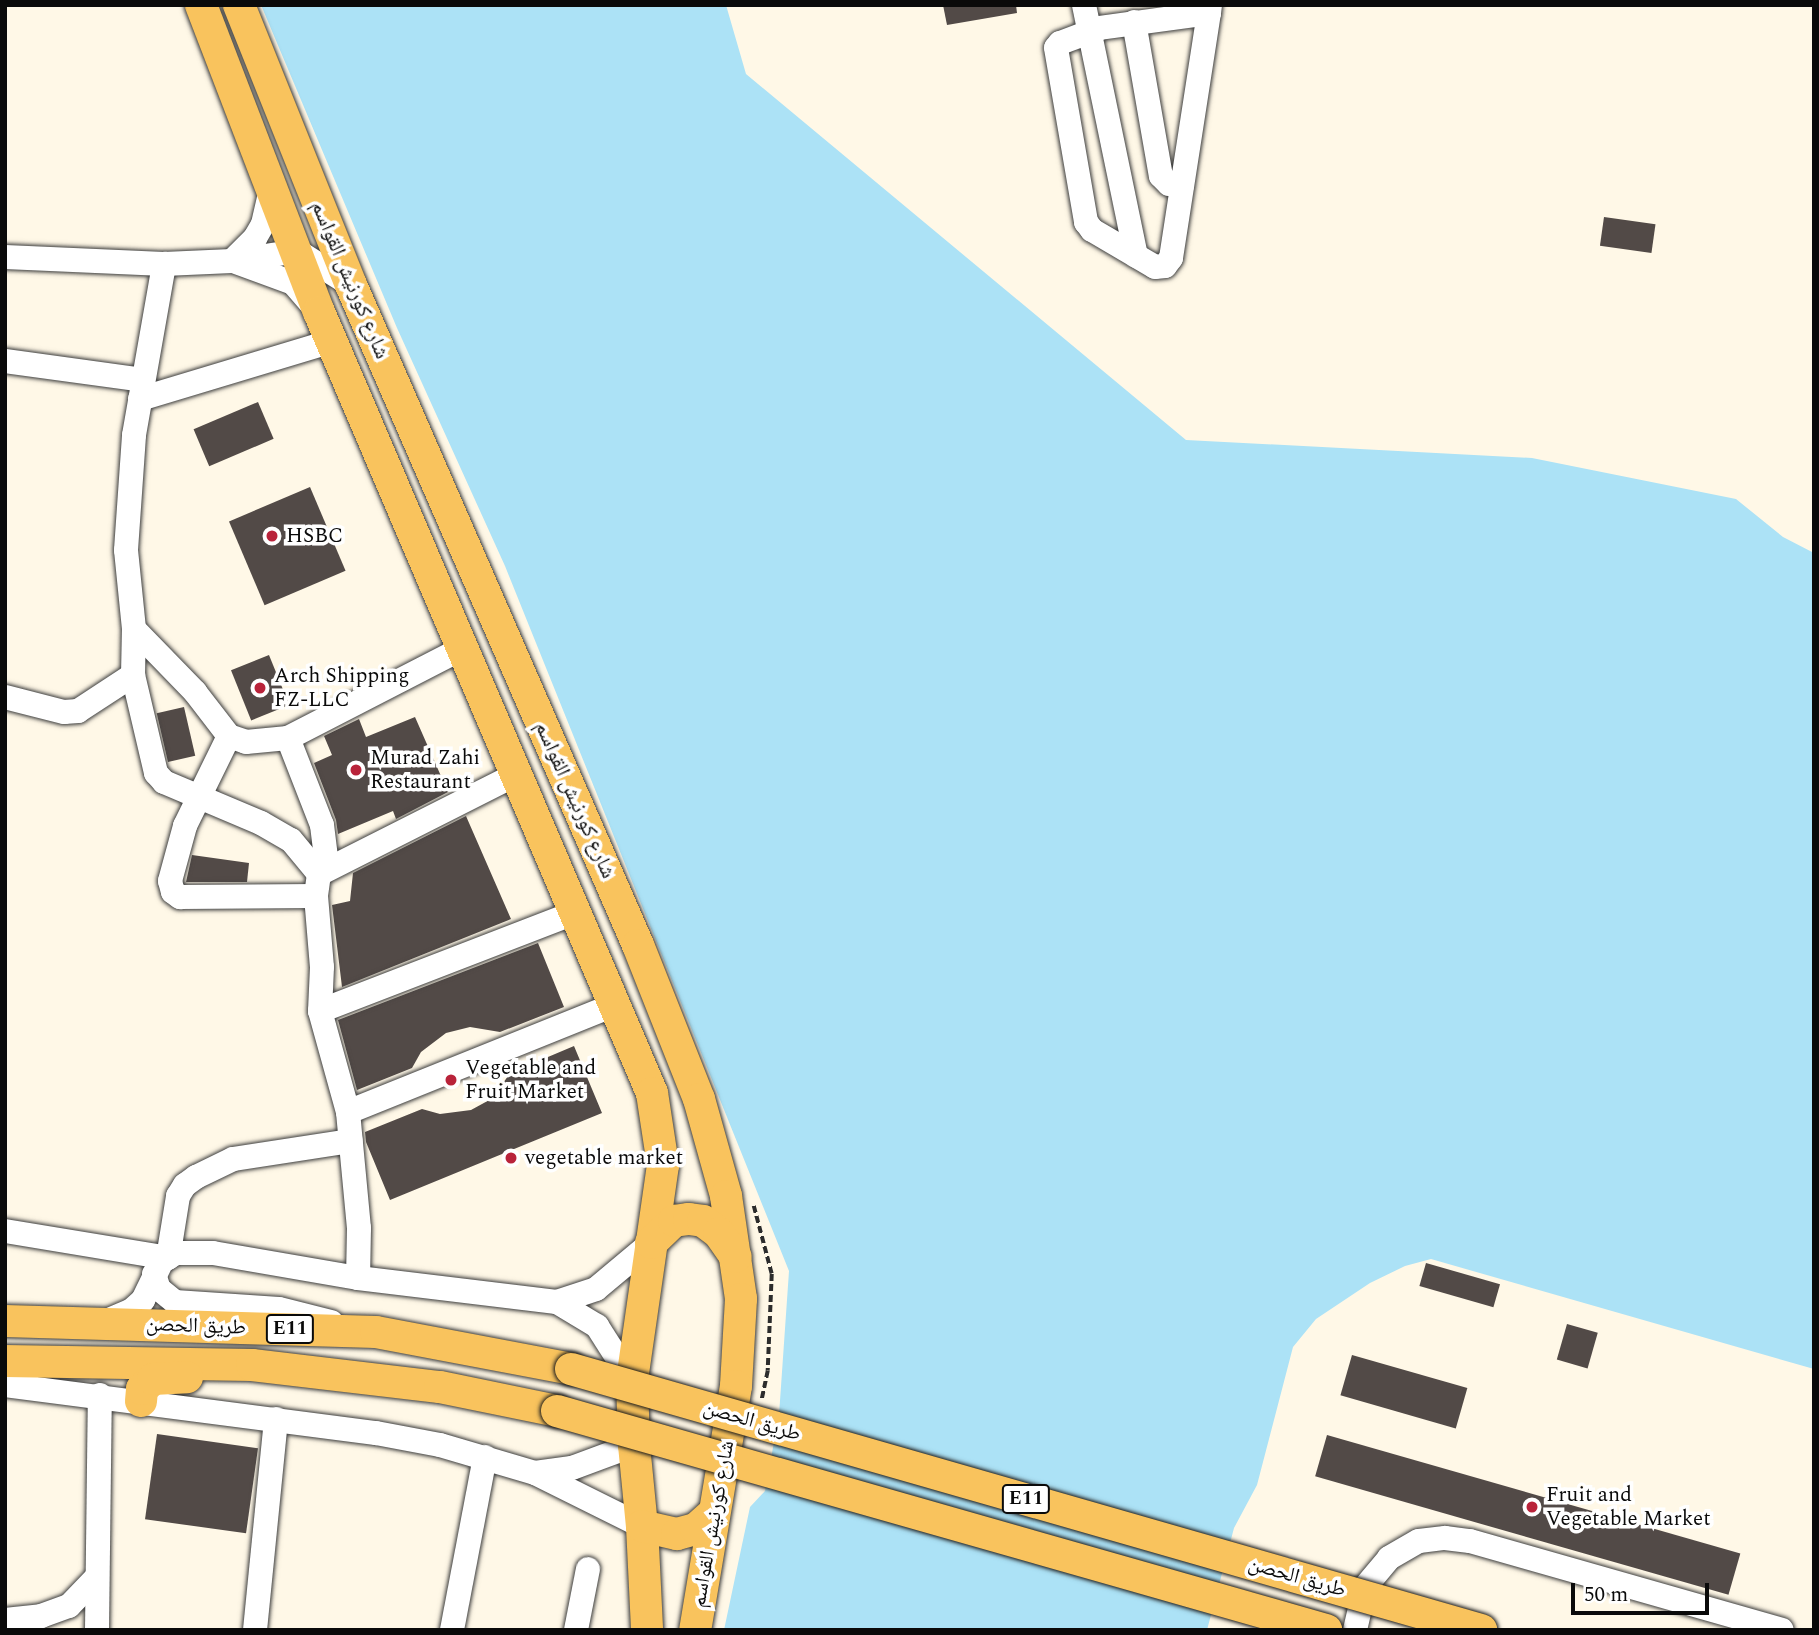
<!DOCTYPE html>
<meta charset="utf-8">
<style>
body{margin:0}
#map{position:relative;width:1819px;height:1635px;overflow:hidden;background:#fff8e7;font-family:Spectral,"Noto Naskh Arabic",serif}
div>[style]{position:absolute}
.water>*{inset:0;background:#ace2f6}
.building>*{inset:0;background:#524a47;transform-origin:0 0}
.path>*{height:3.5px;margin-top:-1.75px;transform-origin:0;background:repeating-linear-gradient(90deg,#2c2c2c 0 7px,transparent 0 10.5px)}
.roads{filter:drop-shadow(0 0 2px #3d3d3d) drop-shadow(0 0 2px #3d3d3d)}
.minor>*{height:24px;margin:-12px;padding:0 12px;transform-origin:12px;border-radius:12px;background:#fff}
.major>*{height:32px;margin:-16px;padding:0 16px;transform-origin:16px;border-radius:16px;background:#f9c35d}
.bridges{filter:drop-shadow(0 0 2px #1b1b1b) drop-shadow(0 0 2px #1b1b1b)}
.major-bridge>*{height:32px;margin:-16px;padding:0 16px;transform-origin:16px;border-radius:16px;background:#f9c35d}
.dots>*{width:19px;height:19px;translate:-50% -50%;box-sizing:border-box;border:4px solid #fff;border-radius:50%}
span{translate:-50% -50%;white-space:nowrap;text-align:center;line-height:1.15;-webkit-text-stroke:7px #fff;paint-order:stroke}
.shield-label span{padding:2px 5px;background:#fff;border:2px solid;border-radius:5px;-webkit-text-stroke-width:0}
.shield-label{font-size:19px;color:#0a0a0a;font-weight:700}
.street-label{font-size:21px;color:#0a0a0a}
.poi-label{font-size:21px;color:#0a0a0a}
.left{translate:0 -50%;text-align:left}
.frame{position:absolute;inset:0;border:7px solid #0a0a0a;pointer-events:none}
.scale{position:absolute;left:1571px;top:1583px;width:138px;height:32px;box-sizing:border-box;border:4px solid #0a0a0a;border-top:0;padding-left:9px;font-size:21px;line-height:24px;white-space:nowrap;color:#0a0a0a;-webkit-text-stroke:5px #fff;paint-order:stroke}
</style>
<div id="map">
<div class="water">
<div style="clip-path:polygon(261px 5px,726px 5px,746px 74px,1186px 440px,1532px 458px,1736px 499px,1783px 537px,1814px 553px,1814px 1369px,1431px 1259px,1405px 1266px,1370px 1283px,1316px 1319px,1293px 1347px,1257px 1485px,1234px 1528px,1207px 1630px,724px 1630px,750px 1507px,765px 1491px,779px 1415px,789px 1271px,505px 566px,397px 328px)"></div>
</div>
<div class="building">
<div style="clip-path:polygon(943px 5px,1016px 5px,1017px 13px,947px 25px)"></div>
<div style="left:1604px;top:217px;width:52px;height:29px;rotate:8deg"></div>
<div style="left:258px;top:402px;width:40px;height:70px;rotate:67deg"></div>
<div style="left:310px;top:487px;width:91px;height:88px;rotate:67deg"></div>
<div style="left:269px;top:655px;width:54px;height:41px;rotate:68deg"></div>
<div style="left:184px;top:707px;width:50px;height:28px;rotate:77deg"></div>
<div style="clip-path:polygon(415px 717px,448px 792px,396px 819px,393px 811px,338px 834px,336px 820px,314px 763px,332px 755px,324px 736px,359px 719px,366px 737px)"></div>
<div style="clip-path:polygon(466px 816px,511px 919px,342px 987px,332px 905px,350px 901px,353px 873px)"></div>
<div style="clip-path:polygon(192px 855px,249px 863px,247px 882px,186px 882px)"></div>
<div style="clip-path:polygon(538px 943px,564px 1007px,500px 1032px,470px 1027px,446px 1033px,421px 1052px,412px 1068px,357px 1090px,338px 1020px)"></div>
<div style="clip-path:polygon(574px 1046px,602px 1113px,390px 1200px,366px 1142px,365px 1132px,422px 1109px,440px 1114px,471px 1110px,493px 1098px,510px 1073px)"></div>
<div style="left:1426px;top:1263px;width:77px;height:24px;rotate:16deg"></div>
<div style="left:1567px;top:1324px;width:32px;height:37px;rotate:16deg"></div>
<div style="left:1352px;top:1355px;width:120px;height:42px;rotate:16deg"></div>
<div style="left:157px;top:1434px;width:102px;height:86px;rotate:8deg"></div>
<div style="left:1327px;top:1435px;width:430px;height:43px;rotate:16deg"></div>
</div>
<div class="path">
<div style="left:754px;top:1206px;width:70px;rotate:75.2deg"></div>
<div style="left:772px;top:1274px;width:97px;rotate:92.4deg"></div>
<div style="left:768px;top:1371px;width:29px;rotate:102deg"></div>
</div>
<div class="roads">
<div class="minor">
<div style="left:1084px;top:5px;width:256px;rotate:78.3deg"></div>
<div style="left:1209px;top:13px;width:110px;rotate:172.2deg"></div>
<div style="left:1100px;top:28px;width:43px;rotate:159.4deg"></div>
<div style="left:1060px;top:43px;width:6px;rotate:129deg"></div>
<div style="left:1056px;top:48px;width:177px;rotate:80.2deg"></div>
<div style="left:1086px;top:222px;width:10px;rotate:53deg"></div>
<div style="left:1092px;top:230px;width:73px;rotate:30.4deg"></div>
<div style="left:1155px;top:267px;width:10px;rotate:-6deg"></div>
<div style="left:1165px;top:266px;width:10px;rotate:-53deg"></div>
<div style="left:1171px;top:258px;width:248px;rotate:-81.2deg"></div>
<div style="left:1209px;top:13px;width:8px;rotate:-83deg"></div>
<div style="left:1134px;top:22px;width:156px;rotate:80.1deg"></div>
<div style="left:1161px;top:176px;width:11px;rotate:45deg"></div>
<div style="left:1169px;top:184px;width:13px;rotate:9deg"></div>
<div style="left:5px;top:257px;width:159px;rotate:2.5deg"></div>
<div style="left:164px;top:264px;width:68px;rotate:-2.5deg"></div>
<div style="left:232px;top:261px;width:66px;rotate:-8.7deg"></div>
<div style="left:297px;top:251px;width:64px;rotate:32.2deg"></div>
<div style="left:232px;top:261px;width:33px;rotate:-45deg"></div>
<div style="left:255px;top:238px;width:16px;rotate:-60deg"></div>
<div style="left:263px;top:224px;width:37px;rotate:-77deg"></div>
<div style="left:236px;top:262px;width:61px;rotate:20.2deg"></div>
<div style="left:293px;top:283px;width:29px;rotate:49deg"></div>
<div style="left:5px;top:361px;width:139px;rotate:7.8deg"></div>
<div style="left:140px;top:399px;width:201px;rotate:-16.8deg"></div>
<div style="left:134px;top:629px;width:88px;rotate:45.9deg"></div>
<div style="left:195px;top:692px;width:56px;rotate:52.3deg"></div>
<div style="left:229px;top:736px;width:18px;rotate:19deg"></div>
<div style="left:246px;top:742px;width:42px;rotate:-5.4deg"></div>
<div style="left:288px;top:738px;width:197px;rotate:-27.2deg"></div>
<div style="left:133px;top:675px;width:101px;rotate:76.8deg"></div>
<div style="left:156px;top:773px;width:12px;rotate:48deg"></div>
<div style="left:164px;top:782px;width:105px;rotate:22.9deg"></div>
<div style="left:261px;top:823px;width:34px;rotate:30deg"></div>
<div style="left:291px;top:840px;width:44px;rotate:50.5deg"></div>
<div style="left:319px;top:874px;width:22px;rotate:98deg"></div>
<div style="left:316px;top:896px;width:71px;rotate:85.2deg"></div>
<div style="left:322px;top:967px;width:44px;rotate:92.6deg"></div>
<div style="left:320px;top:1011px;width:105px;rotate:74.5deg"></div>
<div style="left:348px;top:1112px;width:117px;rotate:84.6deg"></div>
<div style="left:359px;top:1228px;width:50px;rotate:91.1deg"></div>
<div style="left:5px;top:697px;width:61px;rotate:14.3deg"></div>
<div style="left:64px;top:712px;width:14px;rotate:-4deg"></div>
<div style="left:78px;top:711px;width:66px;rotate:-33.2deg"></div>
<div style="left:133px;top:675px;width:46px;rotate:-88.8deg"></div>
<div style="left:134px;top:629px;width:79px;rotate:-95.8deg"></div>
<div style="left:126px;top:550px;width:115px;rotate:-86deg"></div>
<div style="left:134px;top:435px;width:174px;rotate:-80deg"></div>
<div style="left:229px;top:736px;width:100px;rotate:116.1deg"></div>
<div style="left:185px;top:826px;width:57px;rotate:105.3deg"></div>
<div style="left:170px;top:881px;width:11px;rotate:75deg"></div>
<div style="left:173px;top:892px;width:9px;rotate:36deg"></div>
<div style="left:180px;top:897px;width:136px;rotate:-0.4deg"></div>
<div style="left:288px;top:738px;width:93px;rotate:68.7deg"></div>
<div style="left:322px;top:825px;width:33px;rotate:83deg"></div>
<div style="left:326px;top:858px;width:17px;rotate:114deg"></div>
<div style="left:319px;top:874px;width:222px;rotate:-26.8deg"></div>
<div style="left:320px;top:1011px;width:275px;rotate:-21.1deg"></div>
<div style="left:348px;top:1112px;width:289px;rotate:-21.9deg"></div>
<div style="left:5px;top:1231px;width:165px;rotate:9.4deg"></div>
<div style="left:168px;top:1258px;width:63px;rotate:-80.8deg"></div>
<div style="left:178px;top:1196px;width:13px;rotate:-58deg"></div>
<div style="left:185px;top:1185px;width:14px;rotate:-36deg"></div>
<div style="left:196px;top:1177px;width:41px;rotate:-25.9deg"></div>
<div style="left:233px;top:1159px;width:119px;rotate:-8.7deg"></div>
<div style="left:154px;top:1274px;width:16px;rotate:72deg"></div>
<div style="left:159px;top:1289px;width:21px;rotate:39deg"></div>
<div style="left:175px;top:1302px;width:104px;rotate:3.9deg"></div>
<div style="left:279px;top:1309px;width:54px;rotate:14deg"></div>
<div style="left:557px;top:1302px;width:41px;rotate:-18.4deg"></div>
<div style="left:596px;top:1289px;width:72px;rotate:-39.9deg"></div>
<div style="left:104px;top:1322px;width:30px;rotate:-23deg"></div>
<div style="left:132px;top:1310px;width:15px;rotate:-42deg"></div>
<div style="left:143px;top:1300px;width:43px;rotate:-64deg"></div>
<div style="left:162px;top:1261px;width:16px;rotate:-30deg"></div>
<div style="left:176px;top:1253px;width:37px"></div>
<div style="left:213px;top:1253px;width:147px;rotate:9.8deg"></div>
<div style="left:358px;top:1278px;width:200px;rotate:6.9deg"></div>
<div style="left:557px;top:1302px;width:47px;rotate:31deg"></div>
<div style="left:597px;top:1326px;width:65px;rotate:57.5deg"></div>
<div style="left:5px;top:1385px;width:374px;rotate:7.4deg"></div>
<div style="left:376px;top:1433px;width:65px;rotate:10.6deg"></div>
<div style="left:440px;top:1445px;width:99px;rotate:16.4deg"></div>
<div style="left:535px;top:1473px;width:119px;rotate:26.4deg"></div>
<div style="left:535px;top:1473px;width:37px;rotate:-8deg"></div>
<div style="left:572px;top:1468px;width:66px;rotate:-20.4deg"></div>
<div style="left:5px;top:1620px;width:36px;rotate:-6deg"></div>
<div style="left:41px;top:1616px;width:30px;rotate:-20deg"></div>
<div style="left:69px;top:1606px;width:39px;rotate:-46deg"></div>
<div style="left:97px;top:1630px;width:235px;rotate:-89.3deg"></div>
<div style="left:255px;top:1630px;width:212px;rotate:-84.3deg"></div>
<div style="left:452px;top:1630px;width:176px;rotate:-79.2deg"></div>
<div style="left:576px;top:1630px;width:62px;rotate:-78.9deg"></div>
<div style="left:1355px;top:1630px;width:44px;rotate:-76.9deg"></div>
<div style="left:1365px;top:1587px;width:38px;rotate:-50deg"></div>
<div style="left:1389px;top:1558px;width:34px;rotate:-30deg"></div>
<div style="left:1419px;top:1541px;width:26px;rotate:-7deg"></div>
<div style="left:1445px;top:1538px;width:25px;rotate:7deg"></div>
<div style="left:1470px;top:1541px;width:324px;rotate:15.9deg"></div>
</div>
<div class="major">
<div style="left:201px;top:5px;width:329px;rotate:69deg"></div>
<div style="left:319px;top:312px;width:849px;rotate:66.91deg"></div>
<div style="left:652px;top:1093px;width:73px;rotate:81.3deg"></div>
<div style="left:663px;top:1165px;width:218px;rotate:98.2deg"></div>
<div style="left:632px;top:1381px;width:64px;rotate:88.2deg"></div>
<div style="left:634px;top:1445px;width:81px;rotate:84.4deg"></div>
<div style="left:642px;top:1526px;width:104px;rotate:87.2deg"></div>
<div style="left:239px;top:5px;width:302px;rotate:68.2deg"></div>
<div style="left:351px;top:285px;width:720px;rotate:66.5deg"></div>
<div style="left:638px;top:945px;width:166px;rotate:68.4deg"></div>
<div style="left:699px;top:1099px;width:101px;rotate:74.4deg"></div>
<div style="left:726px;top:1196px;width:104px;rotate:81.7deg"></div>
<div style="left:741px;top:1299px;width:87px;rotate:93.3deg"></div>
<div style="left:736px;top:1386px;width:247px;rotate:99.5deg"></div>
<div style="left:651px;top:1243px;width:32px;rotate:-44deg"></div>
<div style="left:674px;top:1221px;width:15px;rotate:-8deg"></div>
<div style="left:689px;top:1219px;width:14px;rotate:8deg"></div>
<div style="left:703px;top:1221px;width:20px;rotate:37deg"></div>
<div style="left:719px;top:1233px;width:29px;rotate:55deg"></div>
<div style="left:5px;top:1321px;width:371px;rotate:1.7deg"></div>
<div style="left:376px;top:1332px;width:198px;rotate:10.7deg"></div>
<div style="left:5px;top:1361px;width:247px;rotate:0.9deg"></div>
<div style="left:252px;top:1365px;width:189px;rotate:6.7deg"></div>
<div style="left:440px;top:1387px;width:119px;rotate:11.6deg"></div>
<div style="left:141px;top:1401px;width:12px;rotate:-85deg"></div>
<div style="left:142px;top:1389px;width:15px;rotate:-42deg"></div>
<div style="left:153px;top:1379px;width:34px;rotate:-3deg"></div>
<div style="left:642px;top:1526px;width:36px;rotate:13deg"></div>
<div style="left:677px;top:1534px;width:20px;rotate:-15deg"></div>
<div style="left:696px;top:1529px;width:24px;rotate:-42deg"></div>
</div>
</div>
<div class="bridges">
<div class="major-bridge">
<div style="left:571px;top:1369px;width:947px;rotate:16deg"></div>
<div style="left:557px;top:1411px;width:800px;rotate:15.9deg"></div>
</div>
</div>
<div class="dots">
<div style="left:272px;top:536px;background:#b9233a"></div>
<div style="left:260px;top:688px;background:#b9233a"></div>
<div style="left:356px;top:770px;background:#b9233a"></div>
<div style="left:451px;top:1080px;background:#b9233a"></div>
<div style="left:511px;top:1158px;background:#b9233a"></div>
<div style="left:1532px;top:1507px;background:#b9233a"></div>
</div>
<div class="shield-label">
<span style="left:290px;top:1329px">E11</span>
<span style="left:1026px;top:1499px">E11</span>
</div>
<div class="street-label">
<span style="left:350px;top:280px;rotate:67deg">شارع كورنيش القواسم</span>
<span style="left:575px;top:800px;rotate:66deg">شارع كورنيش القواسم</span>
<span style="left:196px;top:1326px;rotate:2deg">طريق الحصن</span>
<span style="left:752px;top:1421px;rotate:16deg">طريق الحصن</span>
<span style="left:713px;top:1524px;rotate:-80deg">شارع كورنيش القواسم</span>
<span style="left:1297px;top:1577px;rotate:16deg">طريق الحصن</span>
</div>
<div class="poi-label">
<span class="left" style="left:286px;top:536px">HSBC</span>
<span class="left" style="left:274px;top:688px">Arch Shipping<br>FZ-LLC</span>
<span class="left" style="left:370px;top:770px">Murad Zahi<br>Restaurant</span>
<span class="left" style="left:465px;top:1080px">Vegetable and<br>Fruit Market</span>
<span class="left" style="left:525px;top:1158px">vegetable market</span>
<span class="left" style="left:1546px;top:1507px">Fruit and<br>Vegetable Market</span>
</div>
<div class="frame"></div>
<div class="scale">50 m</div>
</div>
